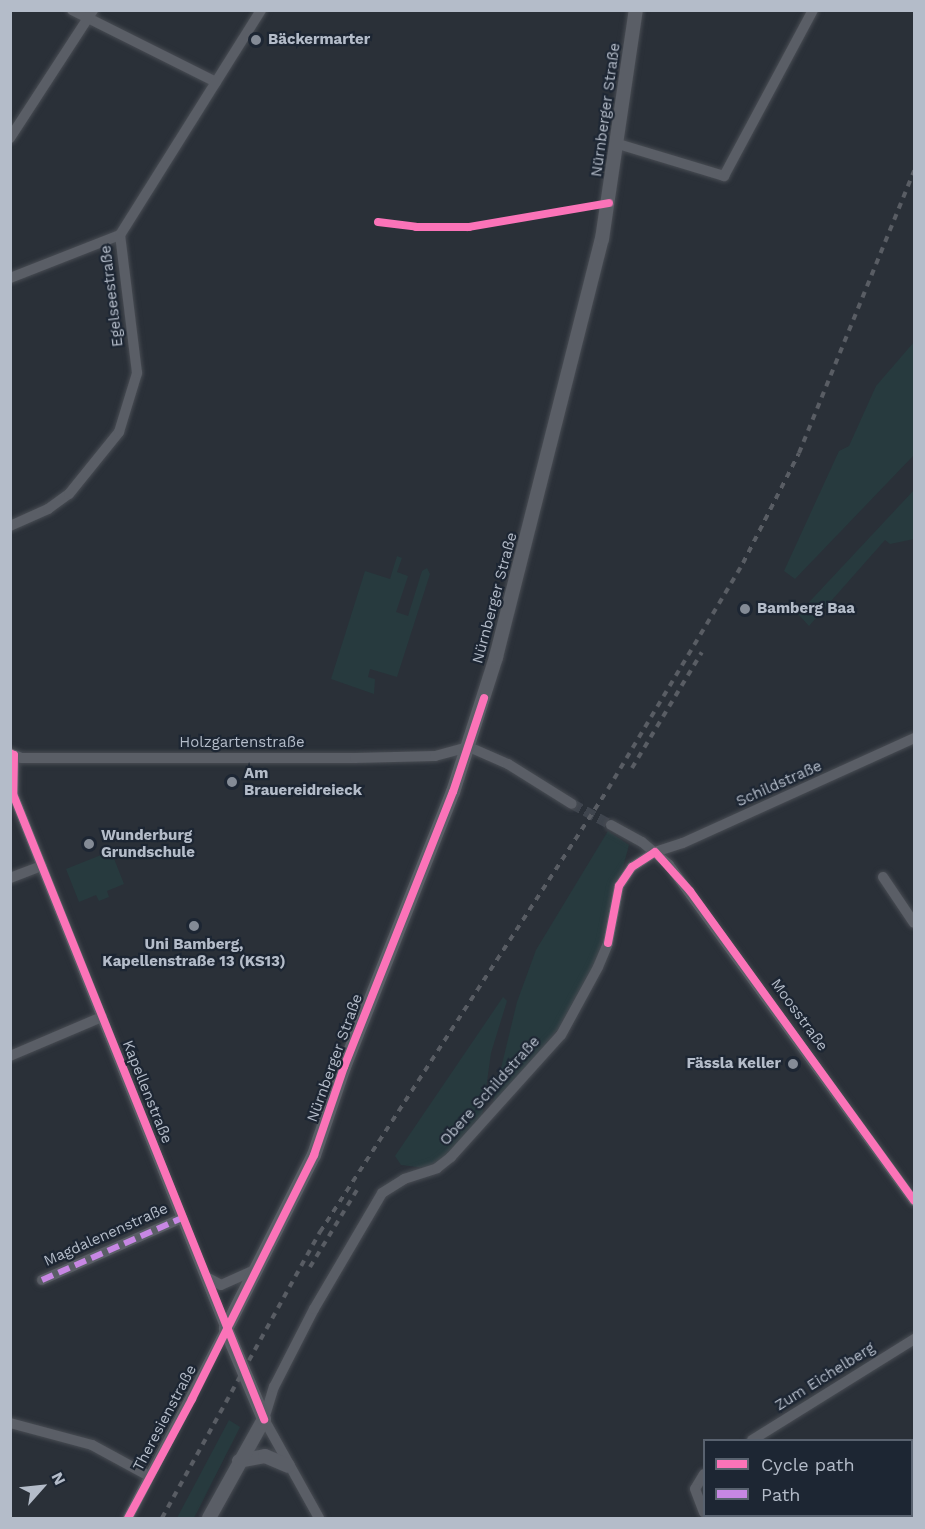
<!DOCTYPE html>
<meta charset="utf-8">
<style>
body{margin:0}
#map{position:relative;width:925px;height:1529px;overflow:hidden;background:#2a3038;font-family:"Work Sans",sans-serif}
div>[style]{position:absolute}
.green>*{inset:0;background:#273a3e}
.minor-tunnel>*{height:10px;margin-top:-5px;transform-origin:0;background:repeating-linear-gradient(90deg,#3f454e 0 10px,transparent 0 15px)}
.roads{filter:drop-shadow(0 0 2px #484c53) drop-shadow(0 0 2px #484c53)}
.minor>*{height:10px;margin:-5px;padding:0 5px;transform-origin:5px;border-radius:5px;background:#5a5e66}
.tertiary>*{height:14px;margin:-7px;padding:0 7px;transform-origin:7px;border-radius:7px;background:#5a5e66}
.rail>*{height:4px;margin-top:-2px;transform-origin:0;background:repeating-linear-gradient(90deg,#595d64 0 6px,transparent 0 12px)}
.quiet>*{height:6px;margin-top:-3px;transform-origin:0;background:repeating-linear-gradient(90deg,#c787e3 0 12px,transparent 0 18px)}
.cycleway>*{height:8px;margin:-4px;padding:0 4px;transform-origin:4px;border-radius:4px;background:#fb73b8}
.dots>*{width:16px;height:16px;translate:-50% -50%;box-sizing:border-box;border:3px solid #1d2633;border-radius:50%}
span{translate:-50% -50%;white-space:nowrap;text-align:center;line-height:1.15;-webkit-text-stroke:4.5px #1d2633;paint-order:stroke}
.poi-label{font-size:15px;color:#b4bcc9;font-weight:700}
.left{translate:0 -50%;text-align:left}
.right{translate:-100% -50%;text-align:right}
.street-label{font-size:15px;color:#b4bcc9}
.frame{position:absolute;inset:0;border:12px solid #b4bcc9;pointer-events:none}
.legend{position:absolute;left:703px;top:1439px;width:210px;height:78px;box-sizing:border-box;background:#1d2633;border:2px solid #59626f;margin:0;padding:8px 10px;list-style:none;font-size:18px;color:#b4bcc9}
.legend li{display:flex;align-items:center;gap:12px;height:30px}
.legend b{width:30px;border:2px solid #59626f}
.north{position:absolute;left:12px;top:1457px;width:60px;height:60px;-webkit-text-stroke:4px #1d2633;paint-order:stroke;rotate:63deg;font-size:16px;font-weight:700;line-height:24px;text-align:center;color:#b4bcc9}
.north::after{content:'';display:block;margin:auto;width:21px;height:27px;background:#b4bcc9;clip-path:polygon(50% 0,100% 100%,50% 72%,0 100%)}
</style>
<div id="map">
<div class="green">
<div style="clip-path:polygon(914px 342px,914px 455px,795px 579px,784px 571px,839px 451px,849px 446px,876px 386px)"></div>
<div style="clip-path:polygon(914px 490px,914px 539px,890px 544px,885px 540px,809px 626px,798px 614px)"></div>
<div style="clip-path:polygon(397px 556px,402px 558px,397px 572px,408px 576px,396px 612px,408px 616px,422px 571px,427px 568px,430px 574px,397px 677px,370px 669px,368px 677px,375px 679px,374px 694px,331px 679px,365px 571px,390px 579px)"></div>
<div style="clip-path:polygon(608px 831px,629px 845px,601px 949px,570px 1016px,492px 1106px,517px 1002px,536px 950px)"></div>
<div style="clip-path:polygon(111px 851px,124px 884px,107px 891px,109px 897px,99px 901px,96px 895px,79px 902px,66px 869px)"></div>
<div style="clip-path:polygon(503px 997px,507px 1001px,491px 1053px,482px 1117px,442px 1159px,426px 1168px,401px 1165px,395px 1156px)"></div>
<div style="clip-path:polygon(229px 1420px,240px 1427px,194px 1518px,177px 1518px)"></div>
</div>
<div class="minor-tunnel">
<div style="left:572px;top:804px;width:44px;rotate:28.3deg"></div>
</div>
<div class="roads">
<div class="minor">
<div style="left:72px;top:10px;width:161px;rotate:26.6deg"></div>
<div style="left:10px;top:138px;width:153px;rotate:-57deg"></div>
<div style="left:618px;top:144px;width:111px;rotate:16.8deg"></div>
<div style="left:724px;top:176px;width:188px;rotate:-61.8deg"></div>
<div style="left:10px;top:278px;width:118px;rotate:-21.4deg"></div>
<div style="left:10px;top:526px;width:42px;rotate:-24.1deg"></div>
<div style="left:48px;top:509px;width:26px;rotate:-36deg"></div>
<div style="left:69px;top:494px;width:80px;rotate:-51.1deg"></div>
<div style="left:119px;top:432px;width:62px;rotate:-73deg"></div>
<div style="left:137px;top:373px;width:139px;rotate:-97deg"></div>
<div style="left:120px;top:235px;width:266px;rotate:-57.9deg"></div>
<div style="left:10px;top:753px;width:12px;rotate:24deg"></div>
<div style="left:21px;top:758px;width:334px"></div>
<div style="left:355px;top:758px;width:80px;rotate:-1.4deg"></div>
<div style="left:435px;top:756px;width:35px;rotate:-15deg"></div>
<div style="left:469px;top:747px;width:43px;rotate:23.6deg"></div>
<div style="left:508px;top:764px;width:75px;rotate:32deg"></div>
<div style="left:14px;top:755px;width:39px;rotate:91deg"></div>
<div style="left:13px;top:794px;width:576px;rotate:68.29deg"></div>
<div style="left:226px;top:1329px;width:213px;rotate:117.4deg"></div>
<div style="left:611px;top:825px;width:35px;rotate:29deg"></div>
<div style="left:642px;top:842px;width:35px;rotate:40deg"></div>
<div style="left:669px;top:865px;width:416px;rotate:53.9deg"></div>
<div style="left:883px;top:877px;width:55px;rotate:56deg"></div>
<div style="left:10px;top:878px;width:34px;rotate:-21deg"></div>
<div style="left:10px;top:1056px;width:100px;rotate:-23deg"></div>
<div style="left:206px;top:1277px;width:17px;rotate:28deg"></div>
<div style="left:221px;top:1285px;width:39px;rotate:-24deg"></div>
<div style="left:42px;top:1280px;width:153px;rotate:-23.9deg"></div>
<div style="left:10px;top:1423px;width:85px;rotate:15deg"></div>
<div style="left:92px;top:1445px;width:65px;rotate:28.5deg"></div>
<div style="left:752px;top:1440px;width:191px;rotate:-31.9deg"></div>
<div style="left:704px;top:1474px;width:17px;rotate:121deg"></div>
<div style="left:695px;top:1489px;width:25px;rotate:69deg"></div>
<div style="left:319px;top:1518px;width:113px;rotate:-119.1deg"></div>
<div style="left:264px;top:1419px;width:34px;rotate:-73deg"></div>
<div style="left:274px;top:1387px;width:88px;rotate:-62.9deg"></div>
<div style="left:314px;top:1309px;width:134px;rotate:-59.6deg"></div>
<div style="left:382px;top:1193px;width:26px;rotate:-32deg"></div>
<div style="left:404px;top:1179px;width:35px;rotate:-18deg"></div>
<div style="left:437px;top:1168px;width:18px;rotate:-38deg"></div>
<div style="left:451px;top:1157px;width:164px;rotate:-48deg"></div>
<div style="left:561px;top:1035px;width:77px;rotate:-61.4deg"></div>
<div style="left:598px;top:967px;width:26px;rotate:-67deg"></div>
<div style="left:608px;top:943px;width:58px;rotate:-79.1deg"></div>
<div style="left:619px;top:886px;width:23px;rotate:-56deg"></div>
<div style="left:632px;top:867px;width:27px;rotate:-33deg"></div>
<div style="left:655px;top:852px;width:29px;rotate:-18deg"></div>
<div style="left:683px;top:843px;width:254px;rotate:-24.4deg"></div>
</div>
<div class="tertiary">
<div style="left:239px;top:1461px;width:26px;rotate:-11deg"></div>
<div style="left:265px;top:1456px;width:25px;rotate:23deg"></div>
<div style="left:209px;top:1518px;width:113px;rotate:-60.9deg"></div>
<div style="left:264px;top:1419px;width:98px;rotate:-112.9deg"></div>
<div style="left:226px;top:1329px;width:195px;rotate:-63.2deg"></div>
<div style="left:314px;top:1155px;width:93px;rotate:-71.2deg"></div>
<div style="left:344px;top:1067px;width:296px;rotate:-68.4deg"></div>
<div style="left:453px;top:792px;width:142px;rotate:-72.3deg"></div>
<div style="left:496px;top:657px;width:431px;rotate:-75.8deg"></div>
<div style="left:602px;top:239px;width:232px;rotate:-81.6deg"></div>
</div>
</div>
<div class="rail">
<div style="left:632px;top:768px;width:135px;rotate:-58.9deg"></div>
<div style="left:310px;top:1267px;width:96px;rotate:-58.6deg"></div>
<div style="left:162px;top:1518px;width:327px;rotate:-61.1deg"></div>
<div style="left:320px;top:1232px;width:528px;rotate:-56.97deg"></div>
<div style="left:608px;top:789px;width:263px;rotate:-59.1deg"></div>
<div style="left:743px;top:563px;width:123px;rotate:-63deg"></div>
<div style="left:799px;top:453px;width:305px;rotate:-67.8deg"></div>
</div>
<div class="quiet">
<div style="left:42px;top:1280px;width:153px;rotate:-23.9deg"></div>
</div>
<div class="cycleway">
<div style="left:378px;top:222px;width:38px;rotate:7deg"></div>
<div style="left:416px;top:227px;width:53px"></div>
<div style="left:469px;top:227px;width:142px;rotate:-9.7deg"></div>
<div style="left:10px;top:753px;width:4px;rotate:27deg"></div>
<div style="left:14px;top:755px;width:39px;rotate:91deg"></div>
<div style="left:13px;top:794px;width:674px;rotate:68.12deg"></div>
<div style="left:608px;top:943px;width:58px;rotate:-79.1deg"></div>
<div style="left:619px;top:886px;width:23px;rotate:-56deg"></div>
<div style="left:632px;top:867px;width:27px;rotate:-33deg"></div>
<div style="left:655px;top:852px;width:52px;rotate:48.1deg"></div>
<div style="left:690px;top:891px;width:382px;rotate:54.1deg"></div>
<div style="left:128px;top:1518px;width:135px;rotate:-61.7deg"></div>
<div style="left:192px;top:1399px;width:273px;rotate:-63.4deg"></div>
<div style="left:314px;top:1155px;width:93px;rotate:-71.2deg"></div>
<div style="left:344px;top:1067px;width:296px;rotate:-68.4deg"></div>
<div style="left:453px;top:792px;width:99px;rotate:-71.7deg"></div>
</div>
<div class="dots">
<div style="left:256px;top:40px;background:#848b96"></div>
<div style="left:745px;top:609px;background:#848b96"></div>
<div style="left:232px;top:782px;background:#848b96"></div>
<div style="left:89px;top:844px;background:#848b96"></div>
<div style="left:194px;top:926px;background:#848b96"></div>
<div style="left:793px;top:1064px;background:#848b96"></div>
</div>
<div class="poi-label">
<span class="left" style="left:268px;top:40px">Bäckermarter</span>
<span class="left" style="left:757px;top:609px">Bamberg Baa</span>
<span class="left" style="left:244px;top:782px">Am<br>Brauereidreieck</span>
<span class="left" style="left:101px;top:844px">Wunderburg<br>Grundschule</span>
<span style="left:194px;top:953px">Uni Bamberg,<br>Kapellenstraße 13 (KS13)</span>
<span class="right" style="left:781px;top:1064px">Fässla Keller</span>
</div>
<div class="street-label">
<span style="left:606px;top:110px;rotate:-82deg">Nürnberger Straße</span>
<span style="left:112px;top:296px;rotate:-97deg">Egelseestraße</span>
<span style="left:495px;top:598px;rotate:-75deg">Nürnberger Straße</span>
<span style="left:242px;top:743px">Holzgartenstraße</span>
<span style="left:779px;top:784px;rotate:-24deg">Schildstraße</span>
<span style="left:799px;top:1015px;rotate:54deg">Moosstraße</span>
<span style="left:335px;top:1058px;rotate:-70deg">Nürnberger Straße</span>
<span style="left:490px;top:1091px;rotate:-48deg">Obere Schildstraße</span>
<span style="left:147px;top:1092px;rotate:68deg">Kapellenstraße</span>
<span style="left:106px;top:1235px;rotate:-24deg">Magdalenenstraße</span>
<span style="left:825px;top:1377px;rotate:-32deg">Zum Eichelberg</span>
<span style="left:165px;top:1418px;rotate:-62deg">Theresienstraße</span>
</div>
<div class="frame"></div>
<ul class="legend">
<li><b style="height:8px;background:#fb73b8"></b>Cycle path</li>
<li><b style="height:8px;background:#c787e3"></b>Path</li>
</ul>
<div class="north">N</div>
</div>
